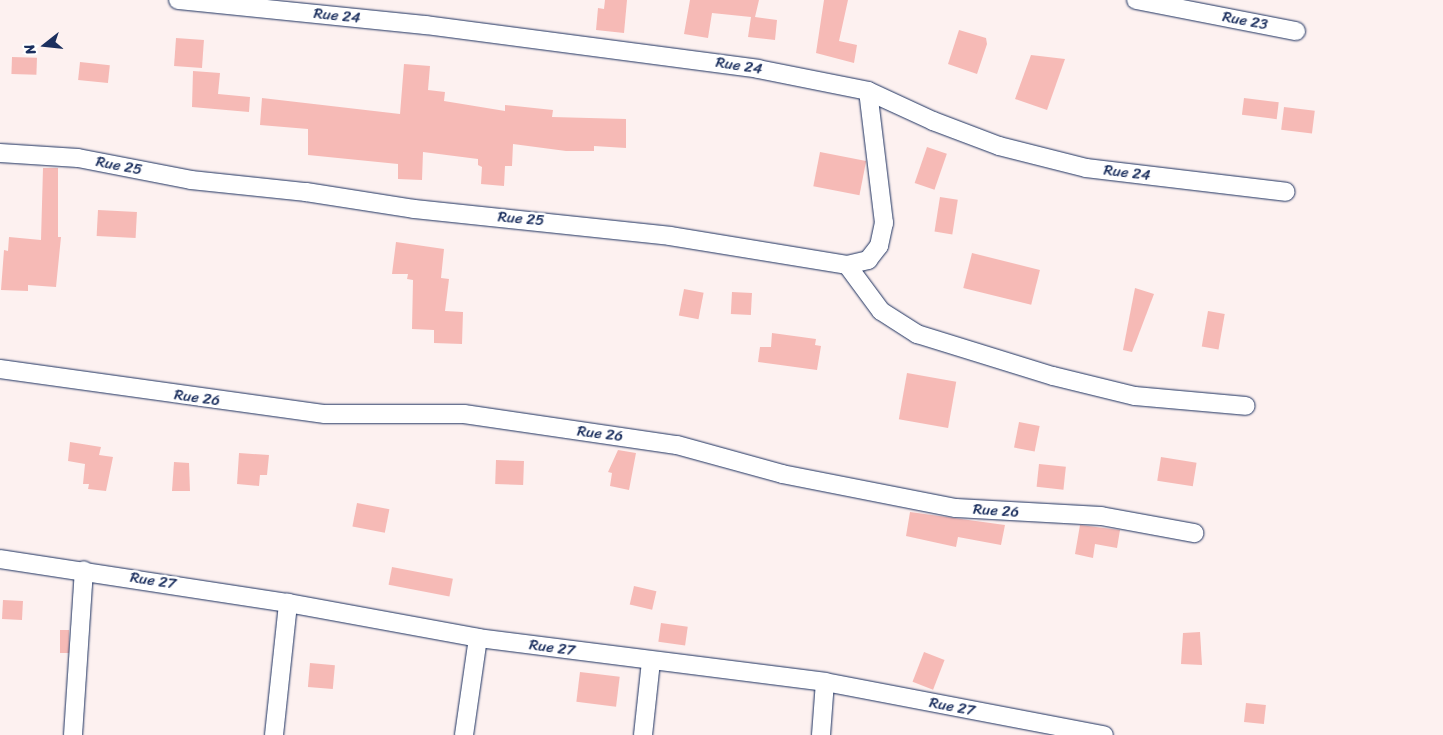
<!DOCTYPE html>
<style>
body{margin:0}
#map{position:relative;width:1443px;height:735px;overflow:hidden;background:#fdf1f0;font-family:Sriracha,sans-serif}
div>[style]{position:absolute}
.building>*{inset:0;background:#f6bab6;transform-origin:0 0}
.roads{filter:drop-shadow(0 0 1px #1b2f5e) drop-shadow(0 0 1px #1b2f5e)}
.street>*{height:18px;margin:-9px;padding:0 9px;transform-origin:9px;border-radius:9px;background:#fff}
span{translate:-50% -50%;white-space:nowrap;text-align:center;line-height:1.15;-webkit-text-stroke:5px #fff;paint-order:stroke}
.street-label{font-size:15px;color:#1b2f5e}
.north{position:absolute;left:20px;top:20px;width:50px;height:50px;-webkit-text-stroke:4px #fff;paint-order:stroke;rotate:254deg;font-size:14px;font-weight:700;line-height:20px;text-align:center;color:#1b2f5e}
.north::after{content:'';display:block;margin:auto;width:18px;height:22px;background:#1b2f5e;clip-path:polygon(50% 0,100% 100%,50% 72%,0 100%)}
</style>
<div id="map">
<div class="building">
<div style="clip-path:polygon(605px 0,627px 0,624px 33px,596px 30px,598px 8px,604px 9px)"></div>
<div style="clip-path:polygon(690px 0,759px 0,755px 17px,777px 20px,775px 40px,748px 37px,751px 17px,712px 13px,708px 38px,684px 34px)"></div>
<div style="clip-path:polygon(824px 0,848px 0,839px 41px,857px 45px,854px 63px,816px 53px)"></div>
<div style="clip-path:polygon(959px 30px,986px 38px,987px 44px,977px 74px,948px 64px)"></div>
<div style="left:176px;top:38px;width:28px;height:28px;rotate:4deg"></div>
<div style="clip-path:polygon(1031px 55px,1065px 59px,1047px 110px,1015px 99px)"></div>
<div style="left:12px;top:57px;width:25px;height:17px;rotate:2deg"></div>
<div style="left:80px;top:62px;width:30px;height:18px;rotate:6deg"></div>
<div style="clip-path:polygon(404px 64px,430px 66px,428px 90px,445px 92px,444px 101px,505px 111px,505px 105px,553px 110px,552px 117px,626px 119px,626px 148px,594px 146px,594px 151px,566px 151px,513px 144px,512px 166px,505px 166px,504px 186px,481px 184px,482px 167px,478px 165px,478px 159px,423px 152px,422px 180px,398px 179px,398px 164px,308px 155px,308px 129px,260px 125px,262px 98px,400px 114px)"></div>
<div style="clip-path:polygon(193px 71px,220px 73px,218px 94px,250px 97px,249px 112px,192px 107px)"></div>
<div style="left:1244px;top:98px;width:35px;height:17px;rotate:7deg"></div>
<div style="left:1284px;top:107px;width:31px;height:23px;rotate:7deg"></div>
<div style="left:927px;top:147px;width:21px;height:38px;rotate:19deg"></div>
<div style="left:820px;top:152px;width:47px;height:35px;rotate:11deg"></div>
<div style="clip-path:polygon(43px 168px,58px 168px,58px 237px,61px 237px,56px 287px,28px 285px,28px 291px,1px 290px,4px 250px,8px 251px,9px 237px,41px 240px)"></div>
<div style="left:940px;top:197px;width:18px;height:35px;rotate:9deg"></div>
<div style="left:98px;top:210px;width:39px;height:26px;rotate:3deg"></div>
<div style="clip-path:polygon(396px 242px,444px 249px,441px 278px,449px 279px,445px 311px,463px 312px,462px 344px,434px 343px,434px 330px,412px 329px,413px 280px,407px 279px,408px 274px,392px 274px)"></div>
<div style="left:972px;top:253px;width:70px;height:36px;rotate:14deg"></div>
<div style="clip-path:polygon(1135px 288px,1154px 294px,1132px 352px,1123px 350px)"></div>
<div style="left:684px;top:289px;width:20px;height:27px;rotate:11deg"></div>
<div style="left:732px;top:292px;width:20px;height:22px;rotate:3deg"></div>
<div style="left:1208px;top:311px;width:17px;height:36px;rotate:10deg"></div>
<div style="clip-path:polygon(772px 333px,816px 339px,815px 345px,821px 346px,817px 370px,758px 362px,760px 347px,771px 347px)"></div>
<div style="left:907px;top:373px;width:50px;height:47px;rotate:10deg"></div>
<div style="left:1019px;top:422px;width:21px;height:26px;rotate:11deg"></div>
<div style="clip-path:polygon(70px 442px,101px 447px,99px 455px,113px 457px,106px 491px,88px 489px,89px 484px,83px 484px,85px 464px,68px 461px)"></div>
<div style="clip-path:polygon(618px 450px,636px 453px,629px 490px,610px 486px,612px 473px,608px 472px)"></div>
<div style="clip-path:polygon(239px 453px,269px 455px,267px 475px,260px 475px,259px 486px,237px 484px)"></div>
<div style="left:1161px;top:457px;width:36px;height:24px;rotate:9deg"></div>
<div style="left:496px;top:460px;width:28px;height:24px;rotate:2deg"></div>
<div style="clip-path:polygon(174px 462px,189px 463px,190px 491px,172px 491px)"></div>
<div style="left:1039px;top:464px;width:27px;height:23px;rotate:6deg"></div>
<div style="left:357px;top:503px;width:33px;height:24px;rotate:11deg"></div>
<div style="clip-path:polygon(910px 512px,1005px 525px,1001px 545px,958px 537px,956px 547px,906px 536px)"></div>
<div style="clip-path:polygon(1080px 525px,1120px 530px,1117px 548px,1095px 544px,1093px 558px,1075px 554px)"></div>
<div style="left:392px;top:567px;width:62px;height:18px;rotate:11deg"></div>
<div style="left:634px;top:586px;width:23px;height:19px;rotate:13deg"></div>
<div style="left:3px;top:600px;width:20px;height:19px;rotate:3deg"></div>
<div style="left:661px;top:623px;width:27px;height:19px;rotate:8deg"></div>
<div style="left:60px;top:630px;width:9px;height:23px"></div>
<div style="clip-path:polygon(1200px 632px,1202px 665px,1181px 664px,1183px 633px)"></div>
<div style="left:924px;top:652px;width:22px;height:32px;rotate:21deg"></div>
<div style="left:310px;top:663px;width:25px;height:24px;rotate:5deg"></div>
<div style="left:580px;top:672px;width:40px;height:30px;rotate:7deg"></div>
<div style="left:1246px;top:703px;width:20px;height:19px;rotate:6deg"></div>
</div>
<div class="roads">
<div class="street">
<div style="left:178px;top:0;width:249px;rotate:5.8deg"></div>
<div style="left:426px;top:25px;width:335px;rotate:7.5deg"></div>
<div style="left:758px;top:69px;width:112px;rotate:11.3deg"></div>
<div style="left:868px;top:91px;width:72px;rotate:24.8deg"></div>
<div style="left:933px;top:121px;width:71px;rotate:20.7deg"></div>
<div style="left:999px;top:146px;width:90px;rotate:14.2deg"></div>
<div style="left:1086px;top:168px;width:201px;rotate:6.8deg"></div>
<div style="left:1136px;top:0;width:163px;rotate:11deg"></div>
<div style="left:0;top:153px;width:78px;rotate:3.7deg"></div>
<div style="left:78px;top:158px;width:115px;rotate:11deg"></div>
<div style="left:191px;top:180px;width:116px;rotate:6deg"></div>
<div style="left:306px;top:192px;width:109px;rotate:8.9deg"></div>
<div style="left:414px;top:209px;width:257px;rotate:6deg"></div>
<div style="left:670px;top:236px;width:179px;rotate:9.3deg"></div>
<div style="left:847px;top:265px;width:22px;rotate:-13deg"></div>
<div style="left:868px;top:260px;width:18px;rotate:-52deg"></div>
<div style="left:879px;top:246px;width:24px;rotate:-78deg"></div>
<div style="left:884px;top:223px;width:133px;rotate:-96.9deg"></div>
<div style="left:847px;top:265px;width:57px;rotate:53.5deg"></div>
<div style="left:881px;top:311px;width:43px;rotate:32.6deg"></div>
<div style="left:917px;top:334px;width:142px;rotate:17.2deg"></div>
<div style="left:1053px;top:376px;width:84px;rotate:13.7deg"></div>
<div style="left:1135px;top:396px;width:111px;rotate:5.1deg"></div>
<div style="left:0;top:369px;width:328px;rotate:7.9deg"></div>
<div style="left:325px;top:414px;width:139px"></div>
<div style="left:464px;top:414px;width:215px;rotate:8.3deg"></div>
<div style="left:677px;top:445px;width:109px;rotate:15.4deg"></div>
<div style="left:782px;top:474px;width:177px;rotate:11.1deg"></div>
<div style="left:956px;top:508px;width:145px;rotate:3.2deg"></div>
<div style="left:1101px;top:516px;width:95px;rotate:10.4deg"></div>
<div style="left:0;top:559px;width:291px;rotate:8.7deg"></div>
<div style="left:288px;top:603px;width:193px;rotate:10.4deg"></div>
<div style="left:478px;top:638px;width:350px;rotate:7.2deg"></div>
<div style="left:825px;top:682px;width:284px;rotate:10.8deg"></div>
<div style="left:73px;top:735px;width:165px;rotate:-86.2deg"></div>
<div style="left:274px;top:735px;width:133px;rotate:-83.9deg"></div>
<div style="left:464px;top:735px;width:98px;rotate:-81.8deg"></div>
<div style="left:643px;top:735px;width:74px;rotate:-83.8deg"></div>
<div style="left:821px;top:735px;width:53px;rotate:-85.7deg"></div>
</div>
</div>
<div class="street-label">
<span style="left:337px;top:16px;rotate:6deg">Rue 24</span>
<span style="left:1245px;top:21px;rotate:11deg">Rue 23</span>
<span style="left:739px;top:66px;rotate:9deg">Rue 24</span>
<span style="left:119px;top:166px;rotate:11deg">Rue 25</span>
<span style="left:1127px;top:173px;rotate:7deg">Rue 24</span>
<span style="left:521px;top:219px;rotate:5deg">Rue 25</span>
<span style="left:197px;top:398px;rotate:8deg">Rue 26</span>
<span style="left:600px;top:434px;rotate:7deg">Rue 26</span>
<span style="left:996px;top:511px;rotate:4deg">Rue 26</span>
<span style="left:153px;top:581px;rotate:9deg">Rue 27</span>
<span style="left:552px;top:648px;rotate:8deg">Rue 27</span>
<span style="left:952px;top:707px;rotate:11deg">Rue 27</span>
</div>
<div class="north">N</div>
</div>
